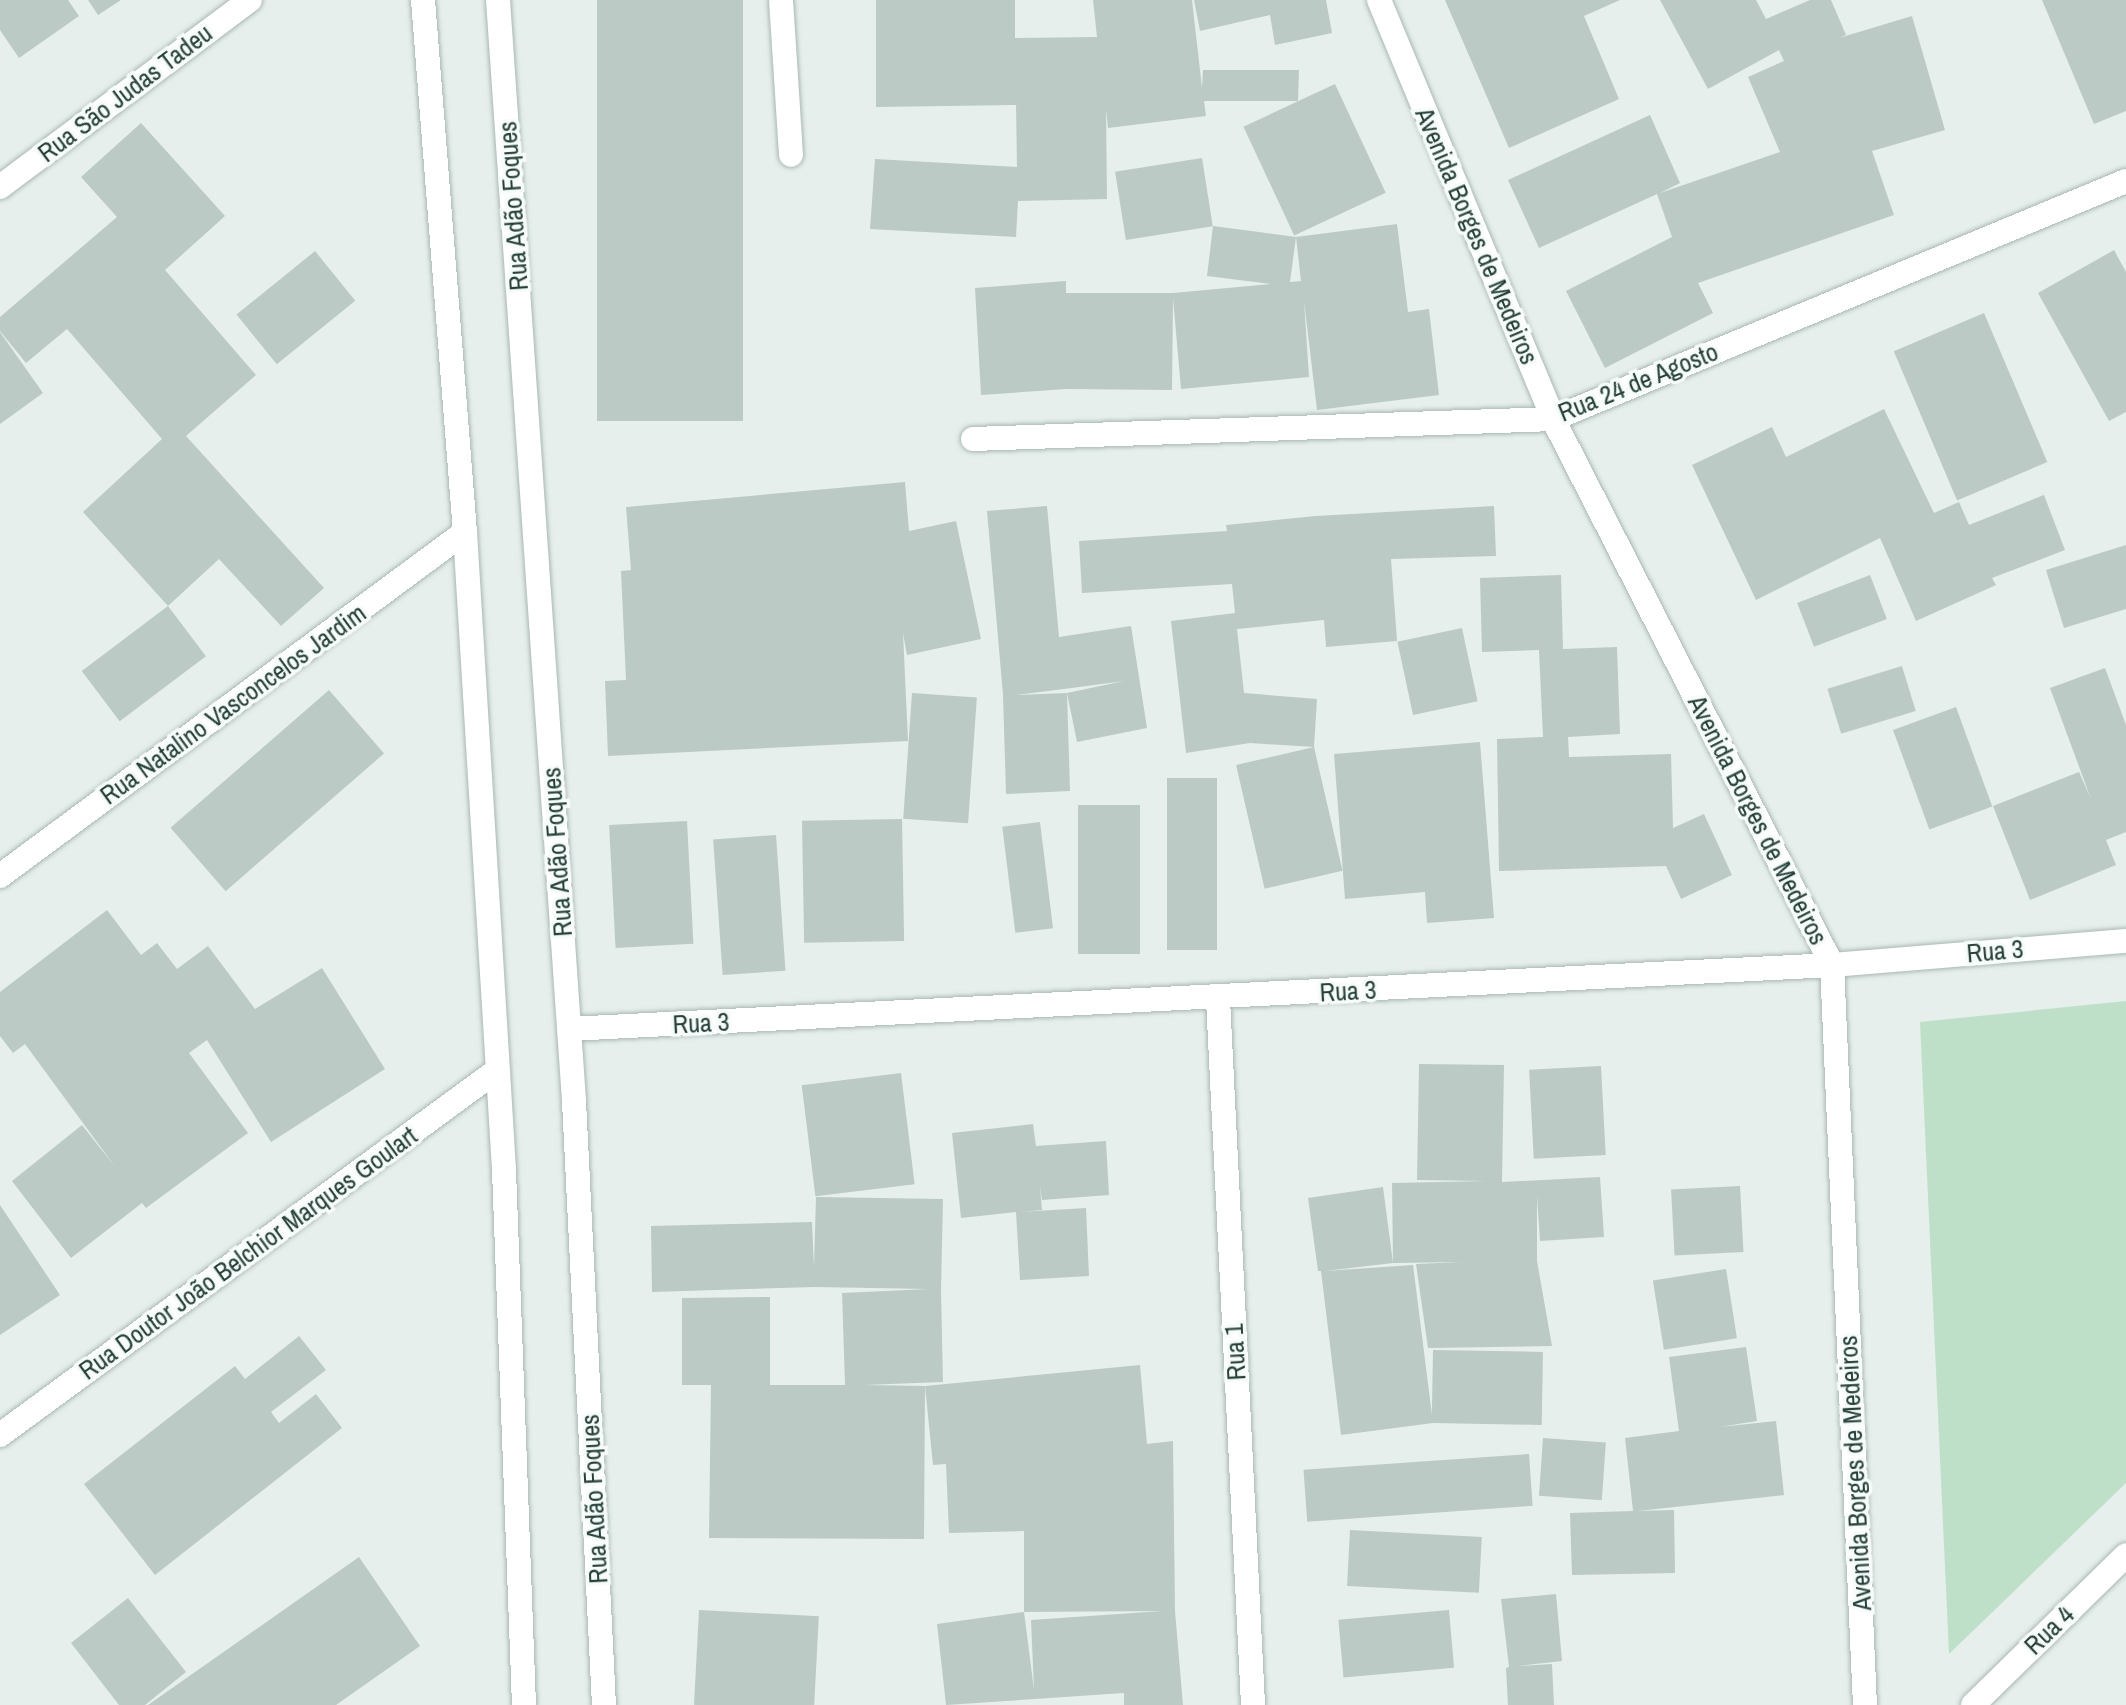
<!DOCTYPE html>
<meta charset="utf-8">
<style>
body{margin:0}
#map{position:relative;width:2126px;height:1705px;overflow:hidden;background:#e6efeb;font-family:"Archivo Narrow",sans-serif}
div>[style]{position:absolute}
.green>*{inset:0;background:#bfe0c8}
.building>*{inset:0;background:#bbcac4;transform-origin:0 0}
.roads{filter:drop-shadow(0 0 2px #a8b8b2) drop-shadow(0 0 2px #a8b8b2)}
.lane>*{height:24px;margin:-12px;padding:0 12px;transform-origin:12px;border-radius:12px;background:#fff}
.street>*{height:24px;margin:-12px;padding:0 12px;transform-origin:12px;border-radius:12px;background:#fff}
.secondary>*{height:24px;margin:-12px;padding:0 12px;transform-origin:12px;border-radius:12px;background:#fff}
span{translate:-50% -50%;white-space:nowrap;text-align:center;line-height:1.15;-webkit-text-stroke:7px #f7fbf9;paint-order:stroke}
.street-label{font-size:26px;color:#24423a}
</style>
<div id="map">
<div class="green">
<div style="clip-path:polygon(2126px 1001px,2126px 1483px,1949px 1654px,1920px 1022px)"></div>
</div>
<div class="building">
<div style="clip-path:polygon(0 0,68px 0,79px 16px,19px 58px,0 30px)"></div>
<div style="clip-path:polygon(88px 0,121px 0,98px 15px)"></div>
<div style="left:597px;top:0;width:146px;height:421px"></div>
<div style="clip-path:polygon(876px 0,1015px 0,1015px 38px,1097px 37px,1093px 0,1192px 0,1202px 88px,1203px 70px,1299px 70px,1298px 101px,1204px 101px,1206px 116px,1108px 128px,1106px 109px,1107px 199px,1018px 201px,1016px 237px,870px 229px,875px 159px,1017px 167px,1016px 105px,876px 107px)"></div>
<div style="clip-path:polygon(1194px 0,1326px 0,1332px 33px,1275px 45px,1270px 15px,1200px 31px)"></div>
<div style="clip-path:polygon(1445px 0,1620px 0,1584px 16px,1619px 99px,1509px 148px)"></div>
<div style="clip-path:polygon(1660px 0,1756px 0,1766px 19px,1810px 0,1831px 0,1846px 35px,1839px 38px,1912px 16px,1945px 130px,1872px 151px,1894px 215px,1698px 283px,1713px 313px,1605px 368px,1566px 291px,1672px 237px,1657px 194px,1539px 248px,1508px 180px,1650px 115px,1680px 183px,1660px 193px,1780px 152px,1748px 77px,1784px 61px,1779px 50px,1708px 89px)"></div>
<div style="clip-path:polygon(2042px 0,2126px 0,2126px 111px,2094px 124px)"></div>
<div style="left:1335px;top:84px;width:120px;height:101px;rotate:65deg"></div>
<div style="clip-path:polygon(141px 123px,225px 216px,165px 270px,256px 375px,186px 436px,324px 588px,281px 626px,219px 559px,168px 606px,83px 512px,162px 439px,67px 329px,26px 363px,0 331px,0 317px,117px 217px,81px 177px)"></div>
<div style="left:1202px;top:158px;width:69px;height:88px;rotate:81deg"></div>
<div style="clip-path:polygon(evenodd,1397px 224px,1408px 312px,1429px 309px,1439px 395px,1317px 410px,1304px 301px,1309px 377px,1181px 389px,1173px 298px,1172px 390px,1066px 389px,981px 395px,975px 288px,1066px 281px,1066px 293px,1173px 293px,1271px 284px,1207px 276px,1213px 226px,1296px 237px,1397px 224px,1296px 237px,1301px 281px,1290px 282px,1296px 237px)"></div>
<div style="clip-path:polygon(2114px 250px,2126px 272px,2126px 412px,2109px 421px,2038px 293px)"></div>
<div style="left:315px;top:251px;width:64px;height:101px;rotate:51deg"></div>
<div style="left:1984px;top:313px;width:162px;height:98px;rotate:67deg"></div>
<div style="clip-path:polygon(0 332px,43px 393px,0 424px)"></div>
<div style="clip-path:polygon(1884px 409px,1934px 513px,1959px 502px,1969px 525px,2044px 495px,2065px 550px,1992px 578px,1996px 585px,1916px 621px,1880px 538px,1756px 600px,1692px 465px,1772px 427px,1786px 457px)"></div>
<div style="clip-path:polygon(905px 482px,909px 531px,956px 521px,981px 639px,907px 655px,903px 633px,908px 741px,608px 756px,605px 681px,626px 680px,621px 571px,631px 570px,626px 507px)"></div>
<div style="clip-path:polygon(evenodd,1047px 506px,1059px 637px,1131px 626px,1147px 728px,1077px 742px,1067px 693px,1070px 791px,1006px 794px,1003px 695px,987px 511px,1047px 506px,1124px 681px,1067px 693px,1015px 695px,1064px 689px,1124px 681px)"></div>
<div style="clip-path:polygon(1494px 506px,1496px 556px,1391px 559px,1397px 641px,1326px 647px,1324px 620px,1237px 629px,1244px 693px,1317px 699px,1314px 747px,1250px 743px,1186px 753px,1171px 621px,1235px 613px,1232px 584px,1082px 593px,1079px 541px,1227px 531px,1226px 525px,1316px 516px)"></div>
<div style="clip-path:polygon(2126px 545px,2126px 609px,2064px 628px,2046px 570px)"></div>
<div style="clip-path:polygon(1561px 575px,1563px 649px,1617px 647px,1620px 734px,1568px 737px,1569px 757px,1671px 754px,1673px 828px,1704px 814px,1732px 875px,1681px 899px,1666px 866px,1499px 871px,1497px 739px,1543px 737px,1539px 650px,1482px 652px,1480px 578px)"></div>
<div style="left:1870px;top:575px;width:47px;height:78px;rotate:69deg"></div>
<div style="left:168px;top:606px;width:63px;height:108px;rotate:53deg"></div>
<div style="left:1462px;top:628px;width:75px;height:66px;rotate:78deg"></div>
<div style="left:1902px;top:666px;width:47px;height:78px;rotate:73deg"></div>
<div style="clip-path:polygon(2105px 668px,2126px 725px,2126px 832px,2106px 840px,2116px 865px,2030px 900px,1993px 806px,2079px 772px,2091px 799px,2050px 688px)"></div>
<div style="left:329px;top:690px;width:84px;height:210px;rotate:49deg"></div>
<div style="left:912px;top:693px;width:65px;height:126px;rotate:4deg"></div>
<div style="left:1956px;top:707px;width:106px;height:67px;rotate:70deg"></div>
<div style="clip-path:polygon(1480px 742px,1494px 918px,1427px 923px,1425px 892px,1345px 899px,1334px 754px)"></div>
<div style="left:1314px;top:747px;width:127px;height:80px;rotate:77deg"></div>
<div style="left:1167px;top:778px;width:50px;height:172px"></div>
<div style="left:1078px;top:805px;width:62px;height:149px"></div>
<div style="left:902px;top:819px;width:122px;height:100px;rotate:89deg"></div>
<div style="left:687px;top:821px;width:123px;height:78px;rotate:87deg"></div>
<div style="left:1040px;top:822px;width:107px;height:38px;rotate:83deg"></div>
<div style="left:776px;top:835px;width:136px;height:63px;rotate:86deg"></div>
<div style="clip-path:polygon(107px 910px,141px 955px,157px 943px,177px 969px,208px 946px,255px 1009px,322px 968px,385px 1069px,271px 1142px,207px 1040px,189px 1053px,248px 1133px,146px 1208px,142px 1203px,71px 1258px,12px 1181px,82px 1125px,116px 1168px,25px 1044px,13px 1053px,0 1036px,0 992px)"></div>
<div style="clip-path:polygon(1419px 1064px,1504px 1065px,1502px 1182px,1600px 1177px,1604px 1237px,1540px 1241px,1537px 1195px,1537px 1261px,1552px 1346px,1428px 1348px,1416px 1264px,1463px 1262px,1393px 1263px,1392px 1183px,1487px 1181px,1417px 1180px)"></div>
<div style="left:1601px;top:1066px;width:89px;height:72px;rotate:87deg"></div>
<div style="left:901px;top:1073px;width:112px;height:100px;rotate:83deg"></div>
<div style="clip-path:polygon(1033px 1124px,1036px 1146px,1106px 1141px,1109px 1195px,1042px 1200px,1040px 1186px,1042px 1210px,1020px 1212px,1086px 1208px,1089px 1276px,1020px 1280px,1016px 1212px,961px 1218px,952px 1133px)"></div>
<div style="left:1740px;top:1186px;width:66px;height:69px;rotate:87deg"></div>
<div style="clip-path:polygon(1383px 1187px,1393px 1263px,1325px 1271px,1413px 1265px,1433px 1423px,1341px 1435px,1321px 1271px,1318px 1271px,1308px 1198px)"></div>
<div style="clip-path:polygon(816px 1197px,943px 1199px,941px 1290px,943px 1382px,864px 1385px,925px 1386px,924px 1539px,709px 1538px,711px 1385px,682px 1385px,682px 1298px,770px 1297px,770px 1385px,845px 1385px,842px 1293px,929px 1289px,814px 1287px,652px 1292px,651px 1226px,812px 1222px,814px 1267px)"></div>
<div style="clip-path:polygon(0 1205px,60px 1295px,0 1335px)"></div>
<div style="left:1726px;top:1269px;width:70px;height:74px;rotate:81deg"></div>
<div style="clip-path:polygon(299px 1336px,326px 1370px,271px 1412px,279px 1423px,316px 1394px,342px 1428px,155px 1575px,84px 1484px,235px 1366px,245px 1379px)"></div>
<div style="clip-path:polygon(1746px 1347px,1757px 1421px,1719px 1427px,1776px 1421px,1784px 1495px,1638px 1511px,1674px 1510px,1675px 1573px,1572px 1575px,1570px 1513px,1633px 1511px,1625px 1438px,1679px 1431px,1669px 1357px)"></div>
<div style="left:1433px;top:1350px;width:110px;height:73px;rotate:1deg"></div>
<div style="clip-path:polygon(evenodd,1140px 1365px,1147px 1444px,1173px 1441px,1175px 1611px,1183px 1705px,1124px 1705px,1124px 1693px,946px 1705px,937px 1624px,1024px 1612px,1024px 1531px,949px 1533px,946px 1464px,933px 1465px,925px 1386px,1140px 1365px,1162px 1611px,1031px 1620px,1034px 1690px,1024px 1612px,1162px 1611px)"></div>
<div style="left:1543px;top:1438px;width:63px;height:58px;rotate:4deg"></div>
<div style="left:1529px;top:1454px;width:52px;height:226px;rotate:86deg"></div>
<div style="left:1350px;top:1530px;width:132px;height:56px;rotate:3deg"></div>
<div style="clip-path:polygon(359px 1557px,420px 1646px,336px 1705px,148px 1705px)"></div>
<div style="clip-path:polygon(1556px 1594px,1562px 1661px,1518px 1666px,1552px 1664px,1554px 1705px,1508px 1705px,1506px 1668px,1509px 1667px,1501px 1599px)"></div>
<div style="clip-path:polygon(128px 1598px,186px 1672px,145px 1705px,119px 1705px,71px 1643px)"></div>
<div style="left:699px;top:1610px;width:120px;height:95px;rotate:3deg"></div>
<div style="left:1449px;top:1610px;width:58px;height:111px;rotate:85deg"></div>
</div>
<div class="roads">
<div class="lane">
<div style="left:781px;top:0;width:155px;rotate:86.3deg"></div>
</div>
<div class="street">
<div style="left:1379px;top:0;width:454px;rotate:67.4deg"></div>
<div style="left:1553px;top:419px;width:613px;rotate:62.93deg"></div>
<div style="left:1832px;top:965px;width:741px;rotate:87.45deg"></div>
<div style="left:973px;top:439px;width:580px;rotate:-1.97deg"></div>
<div style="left:1553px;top:419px;width:620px;rotate:-22.56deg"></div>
<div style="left:0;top:876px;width:578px;rotate:-36.49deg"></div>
<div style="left:1218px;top:999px;width:707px;rotate:87.16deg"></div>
<div style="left:569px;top:1029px;width:1265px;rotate:-2.9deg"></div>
<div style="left:1832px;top:965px;width:295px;rotate:-4.7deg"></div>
<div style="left:0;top:1435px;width:615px;rotate:-36.27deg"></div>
<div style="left:1973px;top:1705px;width:214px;rotate:-44.4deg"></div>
</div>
<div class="secondary">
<div style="left:423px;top:0;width:534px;rotate:85.49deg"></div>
<div style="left:465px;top:532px;width:639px;rotate:86.5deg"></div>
<div style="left:504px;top:1170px;width:535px;rotate:87.86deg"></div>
<div style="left:498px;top:0;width:1104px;rotate:86.05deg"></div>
<div style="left:574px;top:1101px;width:605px;rotate:87.16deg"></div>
<div style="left:0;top:187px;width:312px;rotate:-36.8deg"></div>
</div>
</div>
<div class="street-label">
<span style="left:125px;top:93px;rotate:-37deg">Rua São Judas Tadeu</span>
<span style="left:513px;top:206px;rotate:-94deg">Rua Adão Foques</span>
<span style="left:1477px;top:236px;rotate:67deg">Avenida Borges de Medeiros</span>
<span style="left:1638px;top:382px;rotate:-22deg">Rua 24 de Agosto</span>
<span style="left:233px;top:704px;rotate:-36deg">Rua Natalino Vasconcelos Jardim</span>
<span style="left:1758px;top:820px;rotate:63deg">Avenida Borges de Medeiros</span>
<span style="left:557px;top:852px;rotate:-94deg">Rua Adão Foques</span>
<span style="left:1995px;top:951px;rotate:-5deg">Rua 3</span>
<span style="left:1348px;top:991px;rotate:-3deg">Rua 3</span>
<span style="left:701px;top:1023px;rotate:-3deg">Rua 3</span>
<span style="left:248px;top:1253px;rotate:-36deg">Rua Doutor João Belchior Marques Goulart</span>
<span style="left:1235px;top:1352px;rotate:-93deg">Rua 1</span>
<span style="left:1855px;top:1473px;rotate:-93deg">Avenida Borges de Medeiros</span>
<span style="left:594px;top:1499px;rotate:-93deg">Rua Adão Foques</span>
<span style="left:2049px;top:1630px;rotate:-44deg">Rua 4</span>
</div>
</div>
